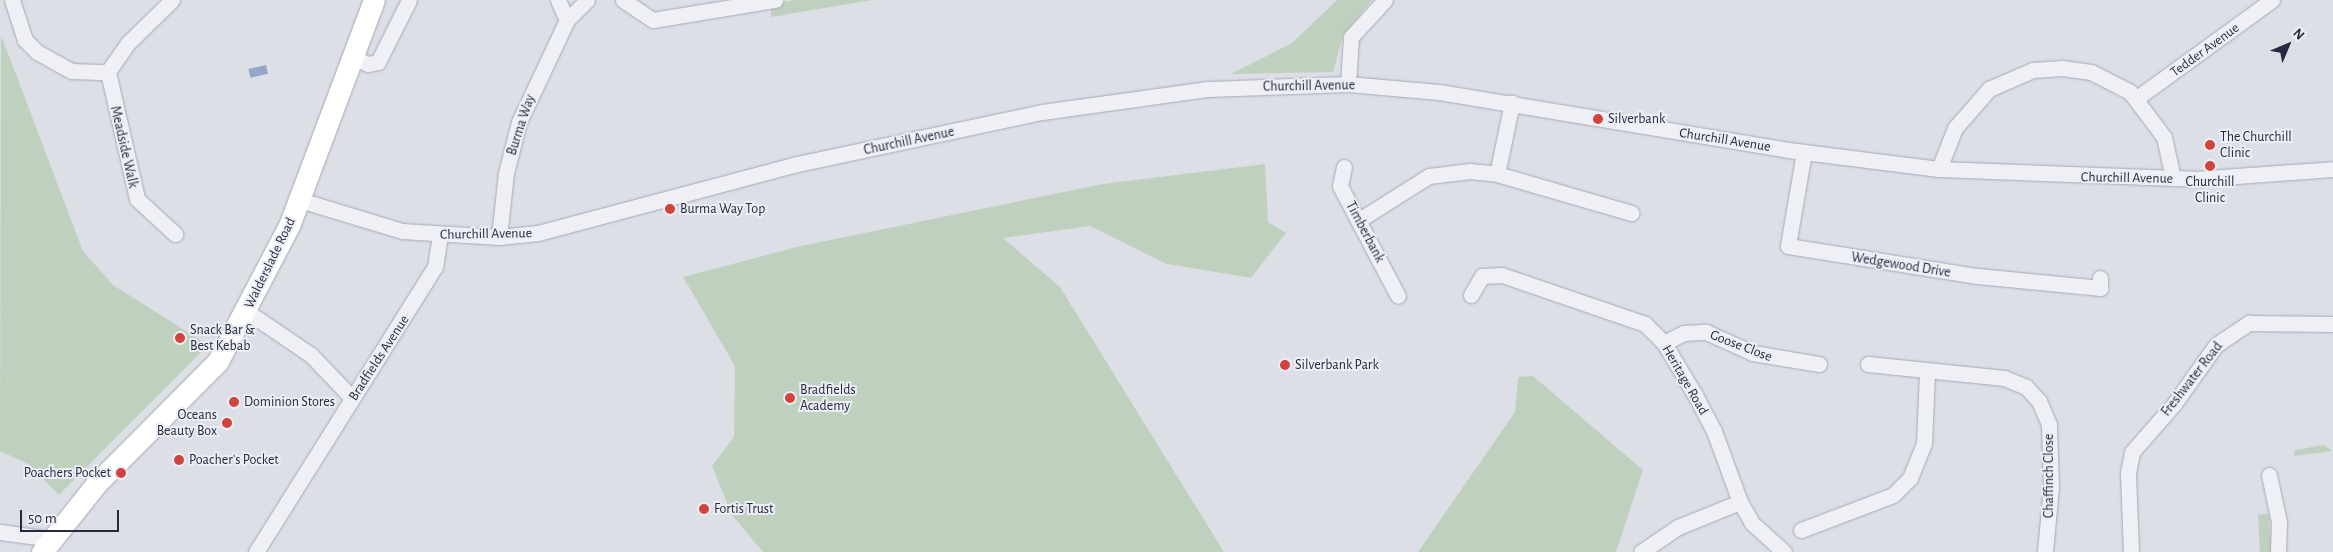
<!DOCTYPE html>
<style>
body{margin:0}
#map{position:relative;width:2333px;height:552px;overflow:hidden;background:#dddfe7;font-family:"Alegreya Sans",sans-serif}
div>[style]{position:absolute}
.green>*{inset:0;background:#bfd1be;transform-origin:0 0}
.water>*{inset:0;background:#96a5c9;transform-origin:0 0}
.roads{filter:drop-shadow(0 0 1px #a6a9b4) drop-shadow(0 0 1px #a6a9b4)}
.street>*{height:15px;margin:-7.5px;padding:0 7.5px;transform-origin:7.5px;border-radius:7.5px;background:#eff0f5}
.secondary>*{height:21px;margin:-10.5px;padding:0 10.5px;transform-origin:10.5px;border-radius:10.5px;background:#fff}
.dots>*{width:14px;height:14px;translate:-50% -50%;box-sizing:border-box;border:2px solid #eceef5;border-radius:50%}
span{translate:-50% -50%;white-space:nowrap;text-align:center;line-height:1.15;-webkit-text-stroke:4px #eceef5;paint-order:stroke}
.street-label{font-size:14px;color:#262a3e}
.poi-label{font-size:14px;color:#262a3e}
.left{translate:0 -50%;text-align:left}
.right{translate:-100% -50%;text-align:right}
.north{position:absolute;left:2263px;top:20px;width:50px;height:50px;-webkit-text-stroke:4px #eceef5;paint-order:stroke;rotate:45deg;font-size:14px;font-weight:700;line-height:20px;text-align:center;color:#262a3e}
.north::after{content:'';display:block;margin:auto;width:18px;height:22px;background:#262a3e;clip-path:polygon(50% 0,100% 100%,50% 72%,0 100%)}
.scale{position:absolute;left:20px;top:510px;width:99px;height:22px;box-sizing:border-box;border:2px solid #262a3e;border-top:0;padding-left:6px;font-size:15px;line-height:18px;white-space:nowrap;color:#262a3e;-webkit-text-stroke:4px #eceef5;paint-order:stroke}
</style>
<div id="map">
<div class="green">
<div style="clip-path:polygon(796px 0,873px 0,771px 17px,771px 4px)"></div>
<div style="clip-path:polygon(1337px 0,1372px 0,1343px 35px,1333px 72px,1231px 74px,1292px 43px)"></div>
<div style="clip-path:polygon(1px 35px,83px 251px,113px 285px,208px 345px,59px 495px,28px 464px,0 451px)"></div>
<div style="clip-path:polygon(1265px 164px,1268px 222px,1286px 233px,1251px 278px,1167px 264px,1090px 226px,1003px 238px,1060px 287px,1224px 552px,763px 552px,732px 515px,712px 466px,734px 437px,735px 366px,683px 277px,801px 246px,1103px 184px)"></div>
<div style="clip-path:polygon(1533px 376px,1643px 470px,1616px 552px,1418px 552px,1515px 412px,1518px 377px)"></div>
<div style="clip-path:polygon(2324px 445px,2332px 451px,2294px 456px,2295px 450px)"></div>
<div style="left:2269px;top:514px;width:38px;height:11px;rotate:87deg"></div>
</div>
<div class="water">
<div style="left:266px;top:65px;width:9px;height:18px;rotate:77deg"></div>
</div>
<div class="roads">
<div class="street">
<div style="left:12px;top:0;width:42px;rotate:72deg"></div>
<div style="left:25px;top:40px;width:17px;rotate:45deg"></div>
<div style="left:37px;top:52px;width:39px;rotate:29deg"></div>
<div style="left:71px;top:71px;width:37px;rotate:2deg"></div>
<div style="left:172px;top:0;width:62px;rotate:135.7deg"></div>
<div style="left:128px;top:43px;width:35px;rotate:125deg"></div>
<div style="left:108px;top:72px;width:130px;rotate:77.1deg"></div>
<div style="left:137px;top:199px;width:52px;rotate:42.6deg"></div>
<div style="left:558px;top:0;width:22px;rotate:66deg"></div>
<div style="left:623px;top:0;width:36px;rotate:34deg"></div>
<div style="left:653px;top:20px;width:124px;rotate:-9.3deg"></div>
<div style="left:354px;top:58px;width:15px;rotate:23deg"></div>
<div style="left:368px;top:64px;width:10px;rotate:-11deg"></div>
<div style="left:378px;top:62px;width:69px;rotate:-63.4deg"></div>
<div style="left:1348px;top:84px;width:47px;rotate:-86.3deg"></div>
<div style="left:1351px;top:37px;width:50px;rotate:-47.4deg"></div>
<div style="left:2137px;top:98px;width:167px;rotate:-36deg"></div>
<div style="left:1804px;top:152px;width:95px;rotate:99.7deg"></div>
<div style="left:1788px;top:246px;width:192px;rotate:9deg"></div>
<div style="left:1978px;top:276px;width:123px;rotate:5.6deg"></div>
<div style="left:2100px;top:288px;width:10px;rotate:-90deg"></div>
<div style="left:1344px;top:167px;width:19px;rotate:102deg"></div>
<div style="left:1340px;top:186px;width:124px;rotate:62.2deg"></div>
<div style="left:1939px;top:169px;width:44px;rotate:-68.7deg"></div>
<div style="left:1955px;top:128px;width:52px;rotate:-48.9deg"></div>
<div style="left:1989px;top:89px;width:48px;rotate:-23.4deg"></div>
<div style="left:2033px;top:70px;width:29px;rotate:-4deg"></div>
<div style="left:2062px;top:68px;width:29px;rotate:8deg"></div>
<div style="left:2091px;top:72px;width:44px;rotate:27.1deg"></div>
<div style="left:2130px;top:92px;width:56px;rotate:52.9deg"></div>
<div style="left:2164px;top:137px;width:42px;rotate:77.6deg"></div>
<div style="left:1497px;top:174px;width:73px;rotate:-78.1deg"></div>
<div style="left:300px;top:200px;width:107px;rotate:16.9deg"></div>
<div style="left:402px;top:231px;width:97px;rotate:3.5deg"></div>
<div style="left:499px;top:237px;width:39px;rotate:-6deg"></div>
<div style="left:538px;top:233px;width:268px;rotate:-14.9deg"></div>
<div style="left:797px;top:164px;width:250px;rotate:-12deg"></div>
<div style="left:1042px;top:112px;width:168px;rotate:-7.9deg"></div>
<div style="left:1208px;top:89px;width:140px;rotate:-2deg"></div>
<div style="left:1348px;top:84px;width:91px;rotate:5deg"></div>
<div style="left:1439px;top:92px;width:354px;rotate:9.4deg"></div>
<div style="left:1788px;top:150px;width:152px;rotate:7.2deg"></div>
<div style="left:1939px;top:169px;width:256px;rotate:2.2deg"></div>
<div style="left:2195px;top:179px;width:138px;rotate:-4.1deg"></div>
<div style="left:1359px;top:220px;width:83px;rotate:-32.2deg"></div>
<div style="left:1429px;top:176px;width:41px;rotate:-7deg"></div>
<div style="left:1470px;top:171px;width:27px;rotate:6deg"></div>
<div style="left:1497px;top:174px;width:140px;rotate:16.2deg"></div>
<div style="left:499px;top:237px;width:64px;rotate:-83.8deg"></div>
<div style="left:506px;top:173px;width:53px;rotate:-75.7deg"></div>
<div style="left:519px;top:122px;width:113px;rotate:-64.8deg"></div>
<div style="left:567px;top:20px;width:28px;rotate:-45deg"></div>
<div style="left:1471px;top:295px;width:22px;rotate:-60deg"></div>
<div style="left:1482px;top:276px;width:20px;rotate:-3deg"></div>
<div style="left:1502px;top:275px;width:151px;rotate:18.9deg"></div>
<div style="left:1645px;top:324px;width:27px;rotate:45deg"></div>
<div style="left:1664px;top:343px;width:61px;rotate:59.2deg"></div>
<div style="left:1695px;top:395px;width:41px;rotate:62.2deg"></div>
<div style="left:1714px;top:431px;width:76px;rotate:69.9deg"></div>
<div style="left:1740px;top:502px;width:24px;rotate:60deg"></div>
<div style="left:1752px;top:523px;width:43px;rotate:42.2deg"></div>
<div style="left:246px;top:311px;width:78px;rotate:34.1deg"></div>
<div style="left:311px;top:355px;width:59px;rotate:46.4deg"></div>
<div style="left:1664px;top:343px;width:22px;rotate:-27deg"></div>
<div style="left:1684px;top:333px;width:22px;rotate:-3deg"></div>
<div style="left:1706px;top:332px;width:51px;rotate:24.1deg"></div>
<div style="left:1753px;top:353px;width:67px;rotate:9.5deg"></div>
<div style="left:1868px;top:364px;width:137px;rotate:5.9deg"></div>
<div style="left:2004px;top:378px;width:24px;rotate:22deg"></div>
<div style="left:2026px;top:387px;width:19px;rotate:47deg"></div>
<div style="left:2039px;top:401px;width:26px;rotate:67deg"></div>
<div style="left:2049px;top:425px;width:62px;rotate:88.2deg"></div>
<div style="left:2051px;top:487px;width:65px;rotate:95.3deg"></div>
<div style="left:2269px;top:475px;width:48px;rotate:78deg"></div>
<div style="left:2279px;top:522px;width:30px;rotate:92deg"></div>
<div style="left:1801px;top:530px;width:98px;rotate:-20.8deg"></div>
<div style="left:1893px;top:495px;width:24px;rotate:-45deg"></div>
<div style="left:1910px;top:478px;width:37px;rotate:-68deg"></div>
<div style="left:1924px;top:444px;width:73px;rotate:-87.6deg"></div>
<div style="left:0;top:532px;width:51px;rotate:7.8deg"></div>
<div style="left:256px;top:552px;width:337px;rotate:-57.9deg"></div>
<div style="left:435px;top:267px;width:32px;rotate:-81deg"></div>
<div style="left:1641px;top:552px;width:45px;rotate:-34deg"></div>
<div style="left:1678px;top:527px;width:67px;rotate:-22deg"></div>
<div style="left:2131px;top:552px;width:79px;rotate:-92.2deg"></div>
<div style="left:2128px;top:473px;width:21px;rotate:-79deg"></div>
<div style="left:2132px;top:452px;width:64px;rotate:-48.8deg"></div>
<div style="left:2174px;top:404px;width:72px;rotate:-54.6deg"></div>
<div style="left:2216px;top:345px;width:40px;rotate:-34deg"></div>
<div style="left:2249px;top:323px;width:84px;rotate:0.7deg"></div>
</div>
<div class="secondary">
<div style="left:42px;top:552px;width:87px;rotate:-51.5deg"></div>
<div style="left:96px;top:484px;width:173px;rotate:-45.2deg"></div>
<div style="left:218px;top:361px;width:153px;rotate:-62.3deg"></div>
<div style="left:289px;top:226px;width:241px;rotate:-69.4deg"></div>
</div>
</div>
<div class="dots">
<div style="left:1598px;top:119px;background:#d1443d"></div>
<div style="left:2210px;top:145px;background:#d1443d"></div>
<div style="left:2210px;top:166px;background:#d1443d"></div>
<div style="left:670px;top:209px;background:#d1443d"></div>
<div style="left:180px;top:338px;background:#d1443d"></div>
<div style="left:1285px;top:365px;background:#d1443d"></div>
<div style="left:790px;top:398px;background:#d1443d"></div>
<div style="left:234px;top:402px;background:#d1443d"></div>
<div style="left:227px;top:423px;background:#d1443d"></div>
<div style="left:179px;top:460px;background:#d1443d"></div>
<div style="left:121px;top:473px;background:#d1443d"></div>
<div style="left:704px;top:509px;background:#d1443d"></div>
</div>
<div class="street-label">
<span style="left:2205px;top:50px;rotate:-36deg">Tedder Avenue</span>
<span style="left:1309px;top:86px;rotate:-1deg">Churchill Avenue</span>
<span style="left:521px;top:125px;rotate:-72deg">Burma Way</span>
<span style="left:1725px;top:140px;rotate:9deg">Churchill Avenue</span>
<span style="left:909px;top:141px;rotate:-12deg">Churchill Avenue</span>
<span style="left:124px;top:147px;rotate:77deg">Meadside Walk</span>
<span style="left:2127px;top:178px;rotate:1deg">Churchill Avenue</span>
<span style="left:1365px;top:232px;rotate:62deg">Timberbank</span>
<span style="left:486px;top:234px;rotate:-1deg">Churchill Avenue</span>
<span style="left:270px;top:263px;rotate:-64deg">Walderslade Road</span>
<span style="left:1901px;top:265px;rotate:9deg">Wedgewood Drive</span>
<span style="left:1741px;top:346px;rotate:21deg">Goose Close</span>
<span style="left:379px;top:358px;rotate:-57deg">Bradfields Avenue</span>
<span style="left:2192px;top:379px;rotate:-52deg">Freshwater Road</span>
<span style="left:1685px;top:380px;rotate:60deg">Heritage Road</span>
<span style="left:2049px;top:476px;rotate:-90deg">Chaffinch Close</span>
</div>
<div class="poi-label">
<span class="left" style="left:1608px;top:119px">Silverbank</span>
<span class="left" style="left:2220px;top:145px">The Churchill<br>Clinic</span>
<span style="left:2210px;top:190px">Churchill<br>Clinic</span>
<span class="left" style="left:680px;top:209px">Burma Way Top</span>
<span class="left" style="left:190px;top:338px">Snack Bar &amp;<br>Best Kebab</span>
<span class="left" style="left:1295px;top:365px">Silverbank Park</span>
<span class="left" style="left:800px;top:398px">Bradfields<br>Academy</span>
<span class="left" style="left:244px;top:402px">Dominion Stores</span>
<span class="right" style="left:217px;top:423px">Oceans<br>Beauty Box</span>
<span class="left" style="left:189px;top:460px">Poacher's Pocket</span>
<span class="right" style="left:111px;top:473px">Poachers Pocket</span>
<span class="left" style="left:714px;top:509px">Fortis Trust</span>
</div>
<div class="north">N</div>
<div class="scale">50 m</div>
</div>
